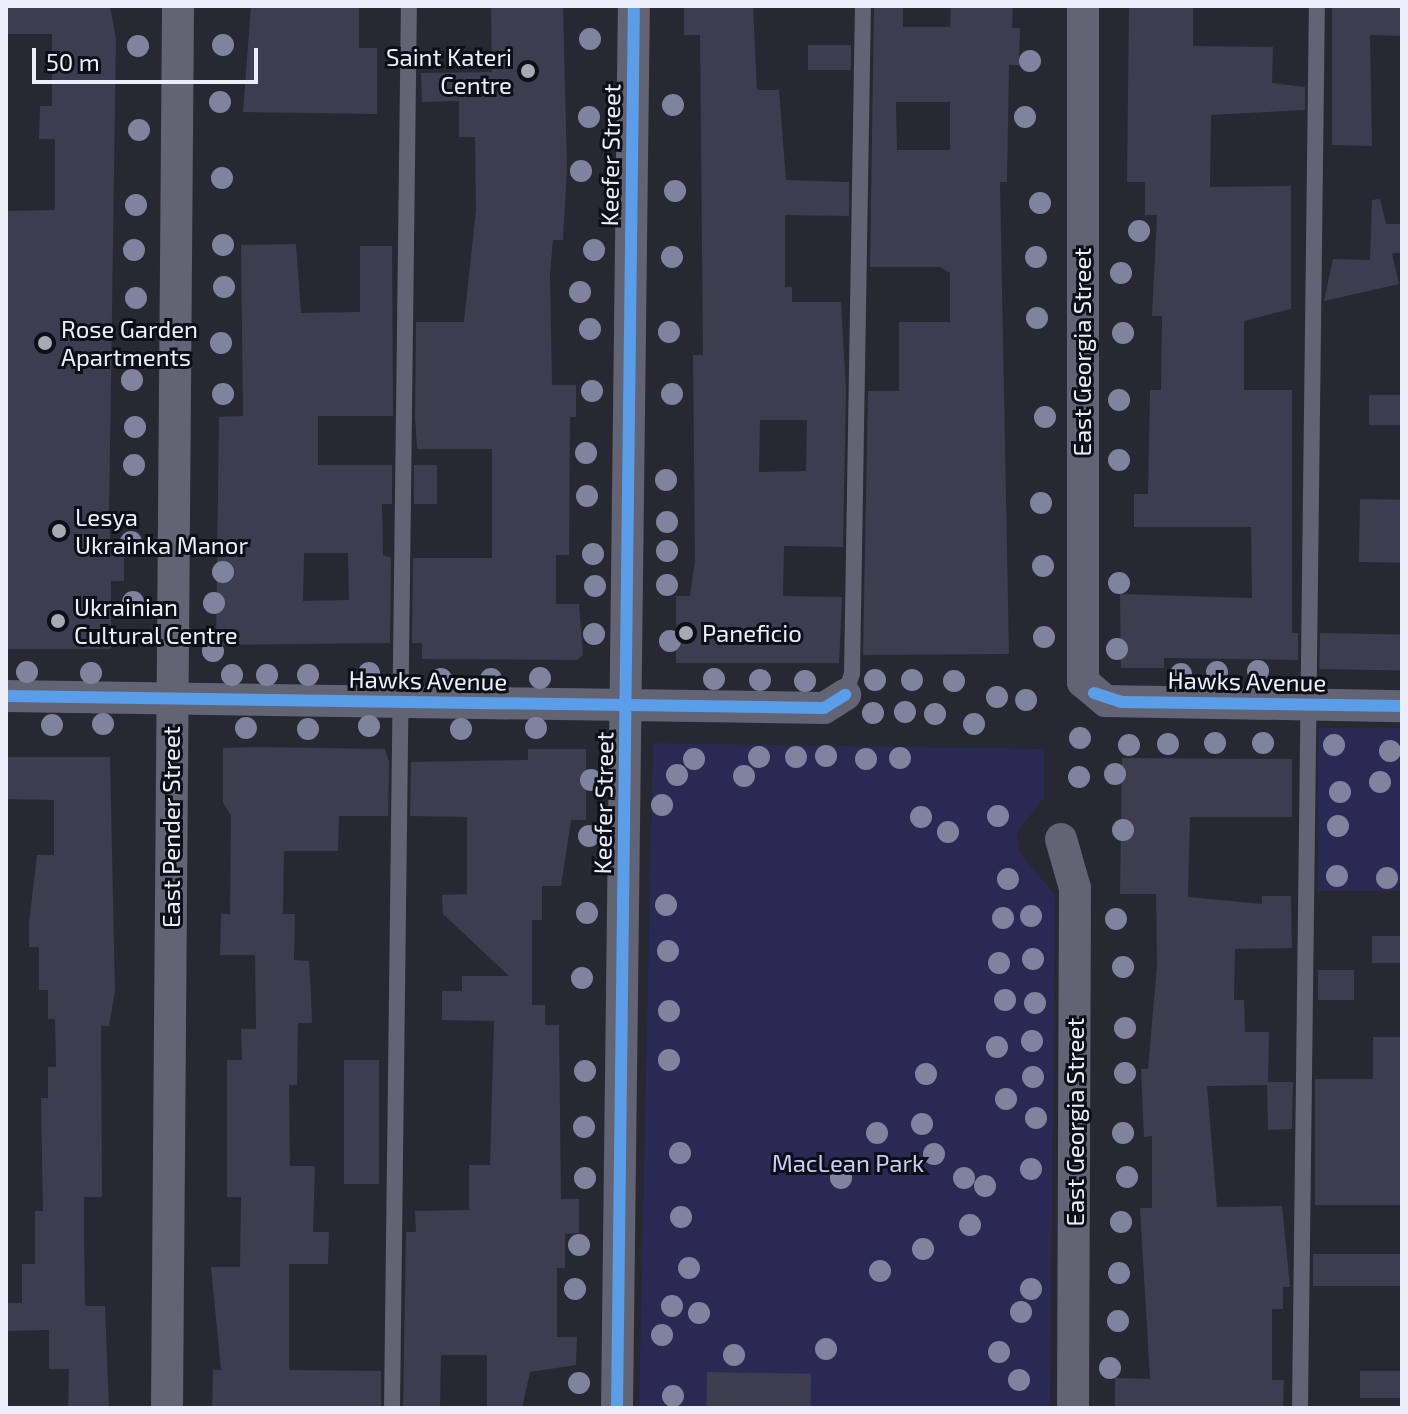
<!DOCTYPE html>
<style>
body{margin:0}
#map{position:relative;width:1408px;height:1414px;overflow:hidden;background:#272831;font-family:"Exo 2",sans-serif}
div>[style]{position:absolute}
.green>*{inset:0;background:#292953;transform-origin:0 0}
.building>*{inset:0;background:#3e3d4f;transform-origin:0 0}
.lane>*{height:16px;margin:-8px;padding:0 8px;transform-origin:8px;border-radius:8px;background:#626373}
.street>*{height:32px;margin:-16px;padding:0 16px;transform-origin:16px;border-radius:16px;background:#626373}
.cycleway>*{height:12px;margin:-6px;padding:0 6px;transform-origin:6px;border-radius:6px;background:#5a9eea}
.trees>*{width:22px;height:22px;margin:-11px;border-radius:50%;background:#80839e}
.dots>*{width:22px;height:22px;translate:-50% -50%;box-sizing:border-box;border:4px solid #0d0e16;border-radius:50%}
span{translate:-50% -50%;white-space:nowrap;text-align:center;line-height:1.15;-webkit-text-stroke:6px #0d0e16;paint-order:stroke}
.poi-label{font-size:24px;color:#eceefa}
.right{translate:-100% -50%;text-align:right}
.left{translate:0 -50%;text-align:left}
.street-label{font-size:24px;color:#eceefa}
.park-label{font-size:24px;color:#c9cdf7}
.frame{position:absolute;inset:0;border:8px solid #eceefa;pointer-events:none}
.scale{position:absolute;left:32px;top:48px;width:226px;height:36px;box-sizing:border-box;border:4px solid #eceefa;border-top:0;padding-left:10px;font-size:24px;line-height:28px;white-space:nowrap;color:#eceefa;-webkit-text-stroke:6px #0d0e16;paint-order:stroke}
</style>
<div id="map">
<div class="green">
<div style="left:1402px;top:728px;width:163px;height:84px;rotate:90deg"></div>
<div style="clip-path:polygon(653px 743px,1044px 749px,1044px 798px,1017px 832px,1019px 852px,1055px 895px,1050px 1408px,639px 1408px)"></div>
</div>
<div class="building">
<div style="clip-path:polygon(6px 6px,110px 6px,116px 38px,109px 516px,111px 556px,124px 556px,124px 581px,111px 581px,111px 649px,6px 649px,6px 211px,55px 210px,55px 139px,39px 139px,40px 106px,52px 106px,52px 34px,6px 34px)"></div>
<div style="clip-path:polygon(251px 6px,359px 6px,359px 48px,377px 48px,377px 114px,243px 112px)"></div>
<div style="clip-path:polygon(491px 6px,563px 6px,567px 168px,563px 240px,553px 240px,550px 274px,552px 385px,576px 385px,576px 417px,570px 417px,569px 555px,556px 555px,556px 604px,579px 604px,583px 655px,577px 660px,422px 659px,422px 643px,412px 643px,413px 558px,492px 558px,492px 449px,417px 449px,415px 416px,416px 322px,464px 322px,476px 210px,475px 137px,459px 137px,459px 101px,422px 102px,421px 73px,492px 72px)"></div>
<div style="clip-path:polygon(evenodd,684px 6px,753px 6px,757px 90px,779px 90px,786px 180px,849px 182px,849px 216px,785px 215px,785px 287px,792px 287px,792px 302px,841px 302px,846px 391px,843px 547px,784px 546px,783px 596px,842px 597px,839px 663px,676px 663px,676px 596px,690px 596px,695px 560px,693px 355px,703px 355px,700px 35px,684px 35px,684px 6px,760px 420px,807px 420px,806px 471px,759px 472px,760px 420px)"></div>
<div style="clip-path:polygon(evenodd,874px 6px,903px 6px,903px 27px,950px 27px,951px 6px,1013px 6px,1012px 28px,1020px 28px,1019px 65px,1009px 65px,1007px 182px,1000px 182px,1009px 654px,863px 655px,868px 391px,899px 391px,899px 322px,950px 322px,950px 273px,940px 267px,870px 267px,874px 6px,896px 102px,950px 102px,950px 150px,897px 150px,896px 102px)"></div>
<div style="clip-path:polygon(1129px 6px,1193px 6px,1193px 46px,1273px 47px,1272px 83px,1305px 87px,1305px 110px,1211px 115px,1210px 187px,1291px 186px,1291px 309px,1244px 321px,1244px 390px,1292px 390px,1292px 633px,1298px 633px,1298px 660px,1164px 658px,1164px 668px,1121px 668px,1120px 594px,1252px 598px,1251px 527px,1134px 527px,1134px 494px,1148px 494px,1150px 390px,1161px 390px,1162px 316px,1152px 316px,1157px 215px,1145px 215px,1145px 182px,1127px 182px)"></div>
<div style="clip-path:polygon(1332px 6px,1402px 6px,1402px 36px,1370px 35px,1372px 146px,1332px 145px)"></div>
<div style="left:808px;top:45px;width:43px;height:25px"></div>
<div style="clip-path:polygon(1380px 199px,1386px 224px,1402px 224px,1402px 253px,1392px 253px,1399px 284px,1324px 301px,1333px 259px,1370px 260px,1372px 200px)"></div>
<div style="clip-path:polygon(evenodd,296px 244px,301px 313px,360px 312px,360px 246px,392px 246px,393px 416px,318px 416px,318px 465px,392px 465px,392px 504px,382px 504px,383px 555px,391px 558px,390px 643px,216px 645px,219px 417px,243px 416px,241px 245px,296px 244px,304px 553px,348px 553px,349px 600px,303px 601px,304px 553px)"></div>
<div style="left:1369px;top:395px;width:33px;height:30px"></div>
<div style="left:414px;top:465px;width:23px;height:39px"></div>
<div style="left:1360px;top:499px;width:42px;height:63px;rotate:1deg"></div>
<div style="left:1320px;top:633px;width:82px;height:36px;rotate:1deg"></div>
<div style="clip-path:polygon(256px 747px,385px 749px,389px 762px,388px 816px,339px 816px,338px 851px,284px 851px,283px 914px,295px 914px,294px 960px,309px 961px,311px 995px,312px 1023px,298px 1023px,297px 1085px,289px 1085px,290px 1166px,315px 1166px,313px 1232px,329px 1232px,328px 1264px,289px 1264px,289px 1370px,381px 1371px,381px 1408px,212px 1408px,213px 1370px,221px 1370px,211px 1267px,240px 1267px,241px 1197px,227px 1197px,227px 1060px,242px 1060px,241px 1029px,256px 1029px,255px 955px,220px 955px,221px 914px,230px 914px,231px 816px,223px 802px,223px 748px)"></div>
<div style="clip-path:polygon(528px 749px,586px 749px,586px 820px,571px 820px,561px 886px,542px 886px,542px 920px,532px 920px,532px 1005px,545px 1005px,545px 1025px,559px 1025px,561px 1199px,579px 1199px,579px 1233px,565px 1234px,565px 1268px,557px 1268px,557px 1337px,577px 1337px,576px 1365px,530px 1372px,522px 1408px,487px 1408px,487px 1355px,441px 1355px,440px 1408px,403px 1408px,406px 1232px,416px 1232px,415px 1211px,469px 1210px,469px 1165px,490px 1165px,494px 1021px,442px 1020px,442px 991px,462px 991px,462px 976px,509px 976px,443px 914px,442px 895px,467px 894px,467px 817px,410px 816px,411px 762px,528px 760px)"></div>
<div style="clip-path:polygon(6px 757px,110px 757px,115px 991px,109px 1026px,101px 1026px,102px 1197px,84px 1197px,84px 1233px,85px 1306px,105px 1306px,109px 1408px,68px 1408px,69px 1369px,49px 1369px,49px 1330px,6px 1331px,6px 1303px,22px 1303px,22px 1264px,35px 1264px,35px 1211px,43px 1211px,41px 1098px,48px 1098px,48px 1067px,56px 1067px,55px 1019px,48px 1019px,48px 990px,39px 990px,39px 947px,29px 947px,29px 923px,37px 855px,54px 855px,54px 800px,6px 799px)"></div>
<div style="clip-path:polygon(1122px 758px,1292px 759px,1292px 817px,1190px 817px,1188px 897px,1262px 904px,1262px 896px,1291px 896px,1292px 948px,1235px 949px,1234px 1000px,1244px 1000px,1245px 1032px,1269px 1032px,1268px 1082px,1293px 1082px,1292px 1129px,1268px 1130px,1267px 1085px,1207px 1086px,1217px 1207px,1282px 1206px,1290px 1287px,1283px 1287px,1283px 1309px,1272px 1309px,1272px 1380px,1284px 1380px,1283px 1408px,1115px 1408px,1115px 1378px,1150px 1379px,1140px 1208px,1152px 1208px,1152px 1136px,1144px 1137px,1141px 1069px,1148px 1069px,1157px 965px,1156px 894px,1120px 894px)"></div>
<div style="left:1372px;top:936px;width:30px;height:27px"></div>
<div style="left:1318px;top:970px;width:36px;height:30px"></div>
<div style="clip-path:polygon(1373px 1037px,1402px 1037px,1402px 1205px,1315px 1205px,1315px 1079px,1373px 1079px)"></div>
<div style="left:344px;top:1060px;width:35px;height:124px"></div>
<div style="left:1402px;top:1254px;width:32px;height:89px;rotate:90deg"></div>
<div style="left:1360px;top:1371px;width:42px;height:27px"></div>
<div style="left:707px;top:1372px;width:104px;height:36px;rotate:1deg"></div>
</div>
<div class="lane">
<div style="left:845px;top:695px;width:22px;rotate:-72deg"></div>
<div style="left:852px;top:674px;width:668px;rotate:-89.06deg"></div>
<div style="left:392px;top:1408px;width:1402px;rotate:-89.31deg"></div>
<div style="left:1300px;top:1408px;width:1402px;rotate:-89.31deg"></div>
</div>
<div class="street">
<div style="left:1083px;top:6px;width:676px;rotate:90deg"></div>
<div style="left:1083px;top:682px;width:30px;rotate:40deg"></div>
<div style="left:1106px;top:701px;width:296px;rotate:1deg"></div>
<div style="left:6px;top:696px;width:818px;rotate:0.84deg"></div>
<div style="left:824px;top:708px;width:25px;rotate:-32deg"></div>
<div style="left:1061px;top:839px;width:51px;rotate:74.1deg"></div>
<div style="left:1075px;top:888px;width:520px;rotate:90.22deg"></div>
<div style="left:167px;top:1408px;width:1402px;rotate:-89.55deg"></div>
<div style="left:617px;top:1408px;width:1402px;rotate:-89.31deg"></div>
</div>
<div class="cycleway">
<div style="left:1094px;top:693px;width:29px;rotate:18deg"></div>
<div style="left:1122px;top:702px;width:280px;rotate:0.8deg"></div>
<div style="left:6px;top:696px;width:818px;rotate:0.84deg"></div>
<div style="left:824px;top:708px;width:25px;rotate:-32deg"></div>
<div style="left:617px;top:1408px;width:1402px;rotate:-89.31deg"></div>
</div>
<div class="trees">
<div style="left:590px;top:39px"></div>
<div style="left:223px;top:45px"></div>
<div style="left:138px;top:46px"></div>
<div style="left:1030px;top:61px"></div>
<div style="left:220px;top:102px"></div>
<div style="left:673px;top:105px"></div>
<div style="left:589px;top:117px"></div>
<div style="left:1025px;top:117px"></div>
<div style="left:139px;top:130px"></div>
<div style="left:581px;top:171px"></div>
<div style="left:222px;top:178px"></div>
<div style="left:675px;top:191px"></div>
<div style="left:1040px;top:203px"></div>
<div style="left:136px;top:205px"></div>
<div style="left:1139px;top:231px"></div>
<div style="left:223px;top:245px"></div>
<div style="left:134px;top:250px"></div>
<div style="left:594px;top:250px"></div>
<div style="left:672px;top:257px"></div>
<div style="left:1036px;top:257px"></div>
<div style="left:1121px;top:273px"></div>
<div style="left:224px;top:287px"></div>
<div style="left:580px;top:292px"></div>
<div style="left:136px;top:298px"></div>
<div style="left:1037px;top:318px"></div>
<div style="left:590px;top:329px"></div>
<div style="left:669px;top:332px"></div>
<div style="left:1123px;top:333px"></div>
<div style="left:221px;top:343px"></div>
<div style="left:132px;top:380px"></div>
<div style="left:592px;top:391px"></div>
<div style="left:223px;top:394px"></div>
<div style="left:672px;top:394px"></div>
<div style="left:1119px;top:400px"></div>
<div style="left:1045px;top:417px"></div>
<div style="left:135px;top:427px"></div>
<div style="left:586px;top:453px"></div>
<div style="left:1119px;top:460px"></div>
<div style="left:134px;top:465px"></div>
<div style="left:666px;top:480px"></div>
<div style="left:587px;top:496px"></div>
<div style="left:1041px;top:503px"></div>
<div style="left:667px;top:522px"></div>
<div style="left:131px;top:542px"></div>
<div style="left:667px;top:551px"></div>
<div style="left:593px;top:554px"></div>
<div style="left:1043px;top:566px"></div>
<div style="left:223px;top:572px"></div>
<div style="left:1119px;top:583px"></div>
<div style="left:667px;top:585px"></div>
<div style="left:595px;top:586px"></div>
<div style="left:133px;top:602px"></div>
<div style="left:214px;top:603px"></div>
<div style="left:594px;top:634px"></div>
<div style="left:1044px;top:637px"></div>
<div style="left:670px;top:641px"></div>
<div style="left:1117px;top:649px"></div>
<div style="left:213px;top:651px"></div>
<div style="left:1258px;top:671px"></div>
<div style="left:27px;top:672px"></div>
<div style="left:1217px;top:672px"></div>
<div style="left:91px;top:673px"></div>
<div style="left:369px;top:673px"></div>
<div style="left:1181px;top:674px"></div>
<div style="left:232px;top:675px"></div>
<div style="left:267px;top:675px"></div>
<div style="left:308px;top:675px"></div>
<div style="left:540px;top:678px"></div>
<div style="left:441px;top:679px"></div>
<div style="left:491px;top:679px"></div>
<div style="left:714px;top:679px"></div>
<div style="left:760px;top:680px"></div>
<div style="left:875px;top:680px"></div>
<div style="left:912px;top:680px"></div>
<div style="left:805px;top:681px"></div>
<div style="left:954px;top:681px"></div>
<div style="left:997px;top:697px"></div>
<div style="left:1026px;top:700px"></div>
<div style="left:905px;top:712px"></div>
<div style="left:873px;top:713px"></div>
<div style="left:935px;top:714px"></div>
<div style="left:103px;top:724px"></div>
<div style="left:974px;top:724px"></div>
<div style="left:52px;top:725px"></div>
<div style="left:369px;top:726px"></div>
<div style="left:246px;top:728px"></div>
<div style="left:536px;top:728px"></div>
<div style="left:308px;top:729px"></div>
<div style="left:461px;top:729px"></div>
<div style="left:1080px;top:738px"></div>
<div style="left:1215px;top:743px"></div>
<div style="left:1263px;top:743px"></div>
<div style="left:1168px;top:744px"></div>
<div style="left:1129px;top:745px"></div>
<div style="left:1334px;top:745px"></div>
<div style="left:1390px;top:751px"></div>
<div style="left:826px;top:756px"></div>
<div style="left:759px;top:757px"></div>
<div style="left:796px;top:757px"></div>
<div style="left:900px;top:758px"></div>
<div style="left:694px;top:759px"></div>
<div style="left:866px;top:759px"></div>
<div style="left:1115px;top:774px"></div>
<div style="left:677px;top:775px"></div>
<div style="left:744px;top:776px"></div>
<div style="left:1079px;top:777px"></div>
<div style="left:591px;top:780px"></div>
<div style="left:1380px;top:782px"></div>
<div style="left:1340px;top:792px"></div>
<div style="left:662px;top:805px"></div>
<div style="left:998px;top:816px"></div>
<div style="left:921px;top:817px"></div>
<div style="left:1338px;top:826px"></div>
<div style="left:1123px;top:830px"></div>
<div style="left:948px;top:832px"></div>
<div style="left:589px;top:836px"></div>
<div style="left:1337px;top:876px"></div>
<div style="left:1387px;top:878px"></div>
<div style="left:1008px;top:879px"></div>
<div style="left:666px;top:905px"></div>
<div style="left:587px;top:913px"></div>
<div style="left:1031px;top:916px"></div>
<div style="left:1003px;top:918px"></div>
<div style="left:1116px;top:919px"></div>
<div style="left:668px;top:951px"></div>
<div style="left:1033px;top:959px"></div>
<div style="left:999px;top:963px"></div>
<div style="left:1123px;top:967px"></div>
<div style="left:582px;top:978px"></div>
<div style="left:1005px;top:1000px"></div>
<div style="left:1035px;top:1003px"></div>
<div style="left:669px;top:1011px"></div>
<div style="left:1125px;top:1028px"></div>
<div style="left:1032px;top:1041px"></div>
<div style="left:997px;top:1047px"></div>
<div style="left:669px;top:1060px"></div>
<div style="left:585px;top:1071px"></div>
<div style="left:1125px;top:1073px"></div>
<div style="left:926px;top:1074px"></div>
<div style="left:1033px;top:1077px"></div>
<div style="left:1006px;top:1099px"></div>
<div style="left:1036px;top:1118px"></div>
<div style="left:922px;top:1124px"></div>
<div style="left:584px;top:1127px"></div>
<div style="left:877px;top:1133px"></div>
<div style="left:1123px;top:1133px"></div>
<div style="left:680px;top:1153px"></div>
<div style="left:934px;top:1154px"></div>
<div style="left:1031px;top:1169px"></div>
<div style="left:1127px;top:1177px"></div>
<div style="left:585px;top:1178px"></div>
<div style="left:841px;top:1178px"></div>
<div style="left:964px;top:1178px"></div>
<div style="left:985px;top:1186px"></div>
<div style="left:681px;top:1217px"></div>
<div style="left:1121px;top:1222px"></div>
<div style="left:970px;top:1225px"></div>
<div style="left:579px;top:1245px"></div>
<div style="left:923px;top:1249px"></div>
<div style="left:689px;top:1268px"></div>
<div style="left:880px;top:1271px"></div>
<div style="left:1119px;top:1273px"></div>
<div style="left:575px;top:1289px"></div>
<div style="left:1031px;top:1289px"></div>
<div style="left:672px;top:1306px"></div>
<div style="left:1021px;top:1312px"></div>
<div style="left:699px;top:1313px"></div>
<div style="left:1118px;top:1321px"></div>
<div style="left:662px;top:1335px"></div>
<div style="left:826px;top:1349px"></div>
<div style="left:999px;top:1352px"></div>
<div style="left:734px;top:1355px"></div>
<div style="left:1110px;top:1368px"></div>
<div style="left:1019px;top:1380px"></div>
<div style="left:579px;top:1383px"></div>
<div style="left:673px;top:1396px"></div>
</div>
<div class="dots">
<div style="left:528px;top:71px;background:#a7a9b4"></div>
<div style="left:45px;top:343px;background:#a7a9b4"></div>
<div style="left:59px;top:531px;background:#a7a9b4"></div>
<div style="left:58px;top:621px;background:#a7a9b4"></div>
<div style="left:686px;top:633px;background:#a7a9b4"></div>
</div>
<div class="poi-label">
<span class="right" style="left:512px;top:71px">Saint Kateri<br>Centre</span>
<span class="left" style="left:61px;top:343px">Rose Garden<br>Apartments</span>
<span class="left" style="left:75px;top:531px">Lesya<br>Ukrainka Manor</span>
<span class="left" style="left:74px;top:621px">Ukrainian<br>Cultural Centre</span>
<span class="left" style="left:702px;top:633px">Paneficio</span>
</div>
<div class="street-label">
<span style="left:610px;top:155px;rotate:-89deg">Keefer Street</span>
<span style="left:1082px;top:352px;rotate:-90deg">East Georgia Street</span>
<span style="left:428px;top:680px;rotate:1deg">Hawks Avenue</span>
<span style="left:1247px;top:681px;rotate:1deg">Hawks Avenue</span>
<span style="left:603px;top:803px;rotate:-89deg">Keefer Street</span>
<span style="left:171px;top:827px;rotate:-90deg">East Pender Street</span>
<span style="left:1075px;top:1122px;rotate:-90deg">East Georgia Street</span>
</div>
<div class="park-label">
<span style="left:848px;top:1163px">MacLean Park</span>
</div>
<div class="frame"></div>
<div class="scale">50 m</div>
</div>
